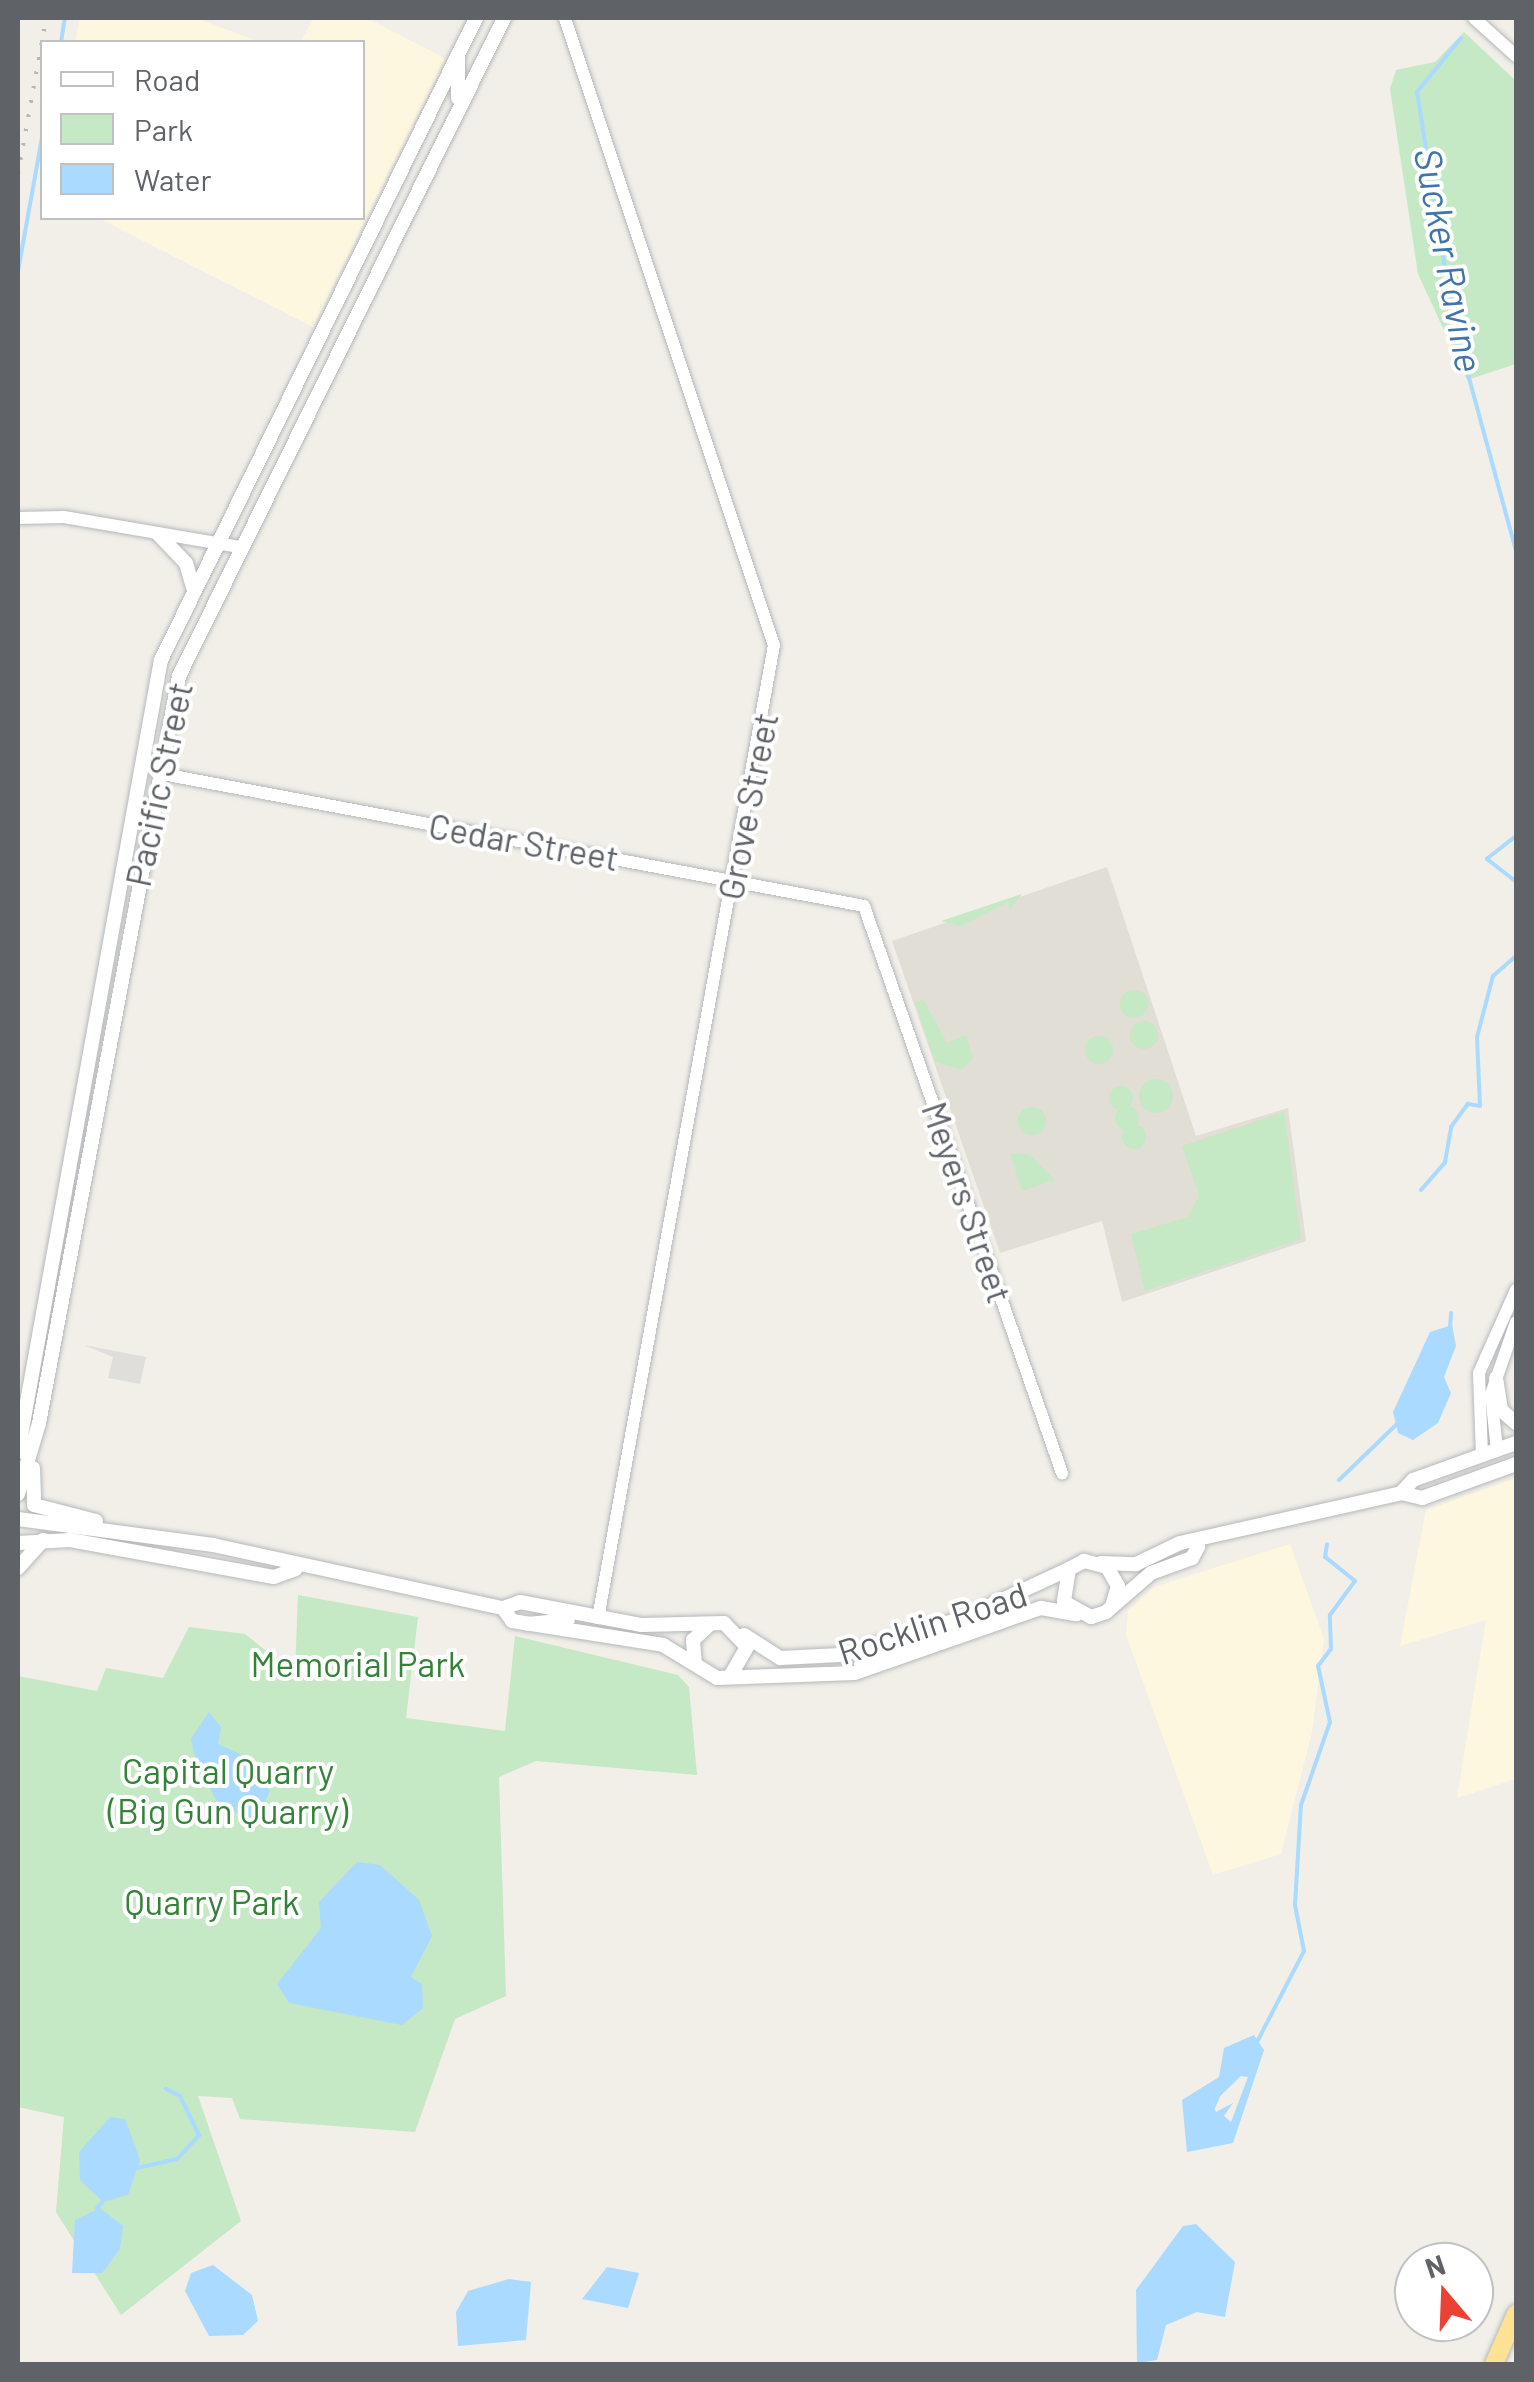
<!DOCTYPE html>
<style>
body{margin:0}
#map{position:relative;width:1534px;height:2382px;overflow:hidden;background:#f1efe8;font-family:Barlow,sans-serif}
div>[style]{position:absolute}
.commercial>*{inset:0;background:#fef7e0}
.industrial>*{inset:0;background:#e0deda}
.education>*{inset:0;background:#e1ded6}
.green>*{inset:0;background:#c5e8c5}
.round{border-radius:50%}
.water>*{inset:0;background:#aadaff}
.stream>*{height:4px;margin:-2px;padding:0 2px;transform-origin:2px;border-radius:2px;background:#aadaff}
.roads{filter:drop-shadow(0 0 2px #b5b8bc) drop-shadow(0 0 2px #b5b8bc)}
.tertiary>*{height:12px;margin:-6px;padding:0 6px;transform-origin:6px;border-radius:6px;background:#fff}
.secondary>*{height:14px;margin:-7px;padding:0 7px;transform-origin:7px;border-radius:7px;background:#fff}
.motorway>*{height:18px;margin:-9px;padding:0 9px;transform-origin:9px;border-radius:9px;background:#fde293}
.rail>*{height:4px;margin-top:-2px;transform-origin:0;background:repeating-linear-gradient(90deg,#b6b7b8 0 2.5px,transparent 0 14.5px)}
span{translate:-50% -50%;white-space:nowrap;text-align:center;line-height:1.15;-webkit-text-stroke:8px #fff;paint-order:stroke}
.street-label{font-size:35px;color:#5f6368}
.park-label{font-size:35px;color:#348238}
.water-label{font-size:38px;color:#4174aa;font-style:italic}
.frame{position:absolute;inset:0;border:20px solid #5f6368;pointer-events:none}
.legend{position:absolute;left:40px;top:40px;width:325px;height:180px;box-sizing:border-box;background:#fff;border:2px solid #bfc1c3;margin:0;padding:12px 18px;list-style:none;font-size:30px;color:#5f6368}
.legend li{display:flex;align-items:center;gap:20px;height:50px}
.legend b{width:50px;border:2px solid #bfc1c3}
.north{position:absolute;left:1394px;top:2242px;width:100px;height:100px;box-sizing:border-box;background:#fff;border:2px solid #bfc1c3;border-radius:50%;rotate:341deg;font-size:28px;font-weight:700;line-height:40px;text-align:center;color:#5f6368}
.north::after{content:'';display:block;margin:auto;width:35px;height:45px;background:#ea4335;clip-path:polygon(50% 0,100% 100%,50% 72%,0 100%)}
</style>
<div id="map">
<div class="commercial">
<div style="clip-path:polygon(80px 18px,195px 18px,260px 42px,75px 42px)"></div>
<div style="clip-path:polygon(314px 18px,367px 18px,446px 59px,313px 327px,98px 218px,362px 218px,362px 42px,300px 42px)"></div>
<div style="clip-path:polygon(1516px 1478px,1516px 1779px,1457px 1798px,1486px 1620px,1400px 1646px,1426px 1510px)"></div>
<div style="clip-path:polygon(1290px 1544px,1324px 1639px,1312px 1732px,1281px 1854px,1213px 1875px,1126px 1635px,1128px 1611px,1154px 1587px)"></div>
</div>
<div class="industrial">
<div style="clip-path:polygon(84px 1345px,146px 1357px,140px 1384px,108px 1378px,113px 1357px)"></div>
</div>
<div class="education">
<div style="clip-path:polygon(1107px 867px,1196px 1136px,1288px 1108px,1306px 1241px,1122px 1302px,1102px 1221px,1000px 1253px,892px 941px)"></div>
</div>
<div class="green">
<div style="clip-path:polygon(1464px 32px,1516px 81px,1516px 364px,1467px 380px,1418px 274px,1390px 89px,1396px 70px,1435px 62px)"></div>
<div style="clip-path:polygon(1022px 894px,1010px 910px,1008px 902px,961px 926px,941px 921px)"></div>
<div class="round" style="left:1120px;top:990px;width:28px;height:28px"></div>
<div style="clip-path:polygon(923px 999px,947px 1043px,966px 1035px,973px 1058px,962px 1070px,935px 1062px,915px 1002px)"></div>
<div class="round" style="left:1130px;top:1021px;width:28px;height:28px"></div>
<div class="round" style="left:1085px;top:1036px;width:28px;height:28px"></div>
<div class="round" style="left:1139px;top:1079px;width:34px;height:34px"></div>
<div class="round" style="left:1109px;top:1086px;width:24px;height:24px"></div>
<div class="round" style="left:1115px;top:1106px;width:24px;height:24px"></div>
<div class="round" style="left:1018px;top:1107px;width:28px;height:28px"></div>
<div style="clip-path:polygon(1284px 1112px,1301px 1239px,1145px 1291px,1131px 1234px,1188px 1217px,1199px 1195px,1182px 1146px)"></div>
<div class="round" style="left:1122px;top:1125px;width:24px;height:24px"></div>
<div style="clip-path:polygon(1010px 1153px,1030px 1155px,1055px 1180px,1022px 1191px)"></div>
<div style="clip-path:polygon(298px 1595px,418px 1617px,406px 1718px,505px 1731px,515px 1636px,678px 1675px,689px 1687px,697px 1775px,536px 1761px,499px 1777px,506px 1996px,455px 2019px,415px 2132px,240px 2119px,232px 2098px,198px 2096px,241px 2221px,121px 2315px,56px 2212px,64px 2117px,18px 2107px,18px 1676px,97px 1691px,106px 1668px,163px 1678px,189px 1627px,245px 1634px,295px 1674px)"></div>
</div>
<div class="water">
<div style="clip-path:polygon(1452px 1325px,1456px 1346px,1444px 1377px,1451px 1393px,1438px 1423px,1413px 1440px,1398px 1433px,1393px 1412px,1430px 1332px)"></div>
<div style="clip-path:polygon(209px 1712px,221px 1727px,218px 1744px,247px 1757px,270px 1791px,254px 1824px,216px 1800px,196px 1761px,191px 1739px)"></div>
<div style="clip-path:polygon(357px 1862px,380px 1865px,419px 1900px,432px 1936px,411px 1977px,422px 1984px,423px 2008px,402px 2025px,289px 2003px,277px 1984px,321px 1928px,319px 1902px)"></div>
<div style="clip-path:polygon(evenodd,1254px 2035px,1264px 2050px,1233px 2143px,1187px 2152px,1182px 2100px,1219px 2077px,1224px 2048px,1254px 2035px,1241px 2076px,1248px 2077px,1231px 2122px,1224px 2116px,1233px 2103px,1216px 2112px,1212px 2104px,1241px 2076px)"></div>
<div style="clip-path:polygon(110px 2117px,125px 2119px,140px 2160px,128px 2195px,103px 2202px,80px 2180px,79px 2152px)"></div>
<div style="clip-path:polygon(100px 2208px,123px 2226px,120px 2249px,102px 2273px,72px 2273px,75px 2220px)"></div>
<div style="clip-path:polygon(1196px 2224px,1235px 2262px,1225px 2317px,1197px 2312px,1166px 2325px,1157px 2360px,1137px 2363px,1136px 2290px,1183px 2226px)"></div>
<div style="clip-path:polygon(213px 2265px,252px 2295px,258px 2321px,243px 2335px,209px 2336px,185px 2291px,191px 2273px)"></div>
<div style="clip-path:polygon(607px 2267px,639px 2273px,628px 2308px,582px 2299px)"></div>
<div style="clip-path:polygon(509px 2279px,531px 2282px,526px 2340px,458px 2346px,456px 2312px,468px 2291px)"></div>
</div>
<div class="stream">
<div style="left:1461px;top:38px;width:70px;rotate:129.2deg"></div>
<div style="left:1417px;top:92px;width:230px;rotate:81deg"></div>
<div style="left:1453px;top:319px;width:240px;rotate:74.8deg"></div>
<div style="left:61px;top:42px;width:24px;rotate:-81deg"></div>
<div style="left:18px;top:271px;width:135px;rotate:-79.8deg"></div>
<div style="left:1516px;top:836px;width:37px;rotate:142deg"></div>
<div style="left:1487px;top:859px;width:37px;rotate:38deg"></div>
<div style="left:1421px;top:1190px;width:37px;rotate:-49deg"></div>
<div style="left:1445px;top:1162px;width:36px;rotate:-80deg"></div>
<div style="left:1451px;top:1127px;width:29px;rotate:-54deg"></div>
<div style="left:1468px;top:1104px;width:12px;rotate:9deg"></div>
<div style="left:1480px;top:1106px;width:69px;rotate:-92.5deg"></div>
<div style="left:1477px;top:1037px;width:63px;rotate:-75.3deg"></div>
<div style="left:1493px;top:976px;width:30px;rotate:-41deg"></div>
<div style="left:1450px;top:1328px;width:15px;rotate:-86deg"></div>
<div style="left:1339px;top:1480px;width:81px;rotate:-44deg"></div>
<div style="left:1257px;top:2042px;width:102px;rotate:-62.7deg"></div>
<div style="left:1304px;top:1951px;width:47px;rotate:-101.1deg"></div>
<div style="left:1295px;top:1905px;width:100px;rotate:-86.6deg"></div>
<div style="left:1301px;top:1805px;width:88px;rotate:-70.7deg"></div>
<div style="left:1330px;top:1722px;width:57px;rotate:-102.1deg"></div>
<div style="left:1318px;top:1666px;width:21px;rotate:-53deg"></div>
<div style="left:1331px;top:1649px;width:34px;rotate:-92deg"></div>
<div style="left:1330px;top:1615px;width:42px;rotate:-53.7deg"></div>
<div style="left:1355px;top:1581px;width:38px;rotate:-141deg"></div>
<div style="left:1325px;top:1557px;width:13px;rotate:-81deg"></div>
<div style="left:1212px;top:2110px;width:20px;rotate:-66deg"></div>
<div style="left:137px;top:2168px;width:41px;rotate:-12.7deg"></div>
<div style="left:177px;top:2159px;width:33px;rotate:-47deg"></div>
<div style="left:199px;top:2135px;width:43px;rotate:-116deg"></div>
<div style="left:180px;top:2096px;width:16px;rotate:-153deg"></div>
<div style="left:97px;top:2208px;width:8px;rotate:-45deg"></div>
</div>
<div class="roads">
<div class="tertiary">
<div style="left:565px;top:18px;width:661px;rotate:71.57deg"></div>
<div style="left:774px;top:645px;width:989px;rotate:100.25deg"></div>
<div style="left:1474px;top:18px;width:57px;rotate:42.1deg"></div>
<div style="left:18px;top:518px;width:46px;rotate:-1.2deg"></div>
<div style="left:64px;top:517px;width:178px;rotate:9.7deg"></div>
<div style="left:157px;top:773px;width:719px;rotate:10.65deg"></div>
<div style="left:864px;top:906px;width:601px;rotate:70.75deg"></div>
<div style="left:1497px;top:1450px;width:56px;rotate:-96.1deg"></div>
<div style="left:1491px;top:1394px;width:76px;rotate:-70.9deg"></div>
<div style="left:1482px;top:1455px;width:82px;rotate:-92.1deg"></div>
<div style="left:1479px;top:1373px;width:91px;rotate:-66deg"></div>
</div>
<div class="secondary">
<div style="left:458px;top:98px;width:43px;rotate:-90deg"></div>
<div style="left:158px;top:534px;width:40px;rotate:46deg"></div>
<div style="left:186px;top:563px;width:25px;rotate:74deg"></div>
<div style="left:1496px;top:1378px;width:32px;rotate:81deg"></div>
<div style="left:1501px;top:1410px;width:20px;rotate:41deg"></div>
<div style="left:18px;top:1452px;width:805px;rotate:-79.77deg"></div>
<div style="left:161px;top:660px;width:715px;rotate:-63.86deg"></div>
<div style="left:33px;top:1468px;width:37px;rotate:88deg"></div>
<div style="left:34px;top:1505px;width:64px;rotate:14.5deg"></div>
<div style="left:1401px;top:1493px;width:18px;rotate:-47deg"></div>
<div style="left:1413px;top:1480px;width:109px;rotate:-19.8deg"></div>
<div style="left:18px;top:1494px;width:74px;rotate:-73.5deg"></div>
<div style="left:39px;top:1423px;width:760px;rotate:-79.38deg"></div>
<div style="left:179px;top:676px;width:734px;rotate:-63.71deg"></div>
<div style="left:18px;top:1519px;width:197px;rotate:7.6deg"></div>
<div style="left:213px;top:1545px;width:297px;rotate:12.3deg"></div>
<div style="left:503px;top:1608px;width:18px;rotate:-19deg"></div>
<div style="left:520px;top:1602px;width:124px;rotate:10.7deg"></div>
<div style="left:642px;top:1625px;width:82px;rotate:-1.4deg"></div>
<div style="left:724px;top:1623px;width:33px;rotate:46deg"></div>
<div style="left:747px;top:1647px;width:34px;rotate:120deg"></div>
<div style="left:18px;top:1543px;width:52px;rotate:-3.3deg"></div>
<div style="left:70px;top:1540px;width:207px;rotate:10.3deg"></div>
<div style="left:274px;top:1577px;width:23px;rotate:-20deg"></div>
<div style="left:1101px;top:1563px;width:35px;rotate:2deg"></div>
<div style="left:1136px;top:1564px;width:49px;rotate:-25.5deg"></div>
<div style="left:1180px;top:1543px;width:227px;rotate:-12.7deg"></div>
<div style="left:1401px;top:1493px;width:22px;rotate:13deg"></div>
<div style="left:1422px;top:1498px;width:100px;rotate:-19.9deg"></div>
<div style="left:18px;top:1568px;width:38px;rotate:-48deg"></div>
<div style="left:1112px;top:1606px;width:21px;rotate:-73deg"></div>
<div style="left:1118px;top:1586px;width:22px;rotate:-120deg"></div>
<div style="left:1107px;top:1567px;width:24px;rotate:-165deg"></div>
<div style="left:1084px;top:1561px;width:17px;rotate:152deg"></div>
<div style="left:1069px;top:1569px;width:33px;rotate:99deg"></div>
<div style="left:1064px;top:1602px;width:31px;rotate:29deg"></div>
<div style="left:1091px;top:1617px;width:16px;rotate:-18deg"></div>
<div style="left:1106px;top:1612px;width:60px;rotate:-40.9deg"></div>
<div style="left:1151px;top:1573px;width:44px;rotate:-20.1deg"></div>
<div style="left:1192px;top:1558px;width:13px;rotate:-61deg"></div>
<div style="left:503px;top:1608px;width:16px;rotate:55deg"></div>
<div style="left:512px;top:1621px;width:153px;rotate:9deg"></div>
<div style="left:663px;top:1645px;width:63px;rotate:31.4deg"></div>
<div style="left:717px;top:1678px;width:138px;rotate:-2.1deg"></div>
<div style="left:855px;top:1673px;width:197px;rotate:-19.3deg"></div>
<div style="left:1041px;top:1608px;width:36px;rotate:10deg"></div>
<div style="left:528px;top:1624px;width:40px;rotate:-5.7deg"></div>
<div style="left:744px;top:1635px;width:43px;rotate:32.6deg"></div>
<div style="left:780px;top:1658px;width:60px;rotate:-2.9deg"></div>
<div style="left:840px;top:1655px;width:128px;rotate:-16.7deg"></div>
<div style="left:963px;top:1618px;width:117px;rotate:-24.8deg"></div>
<div style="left:903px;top:1655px;width:65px;rotate:-23.4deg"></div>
<div style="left:963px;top:1629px;width:11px;rotate:-90deg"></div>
<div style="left:695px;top:1664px;width:24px;rotate:-95deg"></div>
<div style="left:693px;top:1640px;width:23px;rotate:-43deg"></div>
<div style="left:861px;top:1665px;width:48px;rotate:-27.1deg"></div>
</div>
<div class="motorway">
<div style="left:1494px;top:2364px;width:55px;rotate:-66.3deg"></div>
</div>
</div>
<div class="rail">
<div style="left:18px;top:174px;width:158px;rotate:-79.8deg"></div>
</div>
<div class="street-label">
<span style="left:158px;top:784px;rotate:-78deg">Pacific Street</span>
<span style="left:747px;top:806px;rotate:-79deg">Grove Street</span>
<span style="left:524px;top:841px;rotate:10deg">Cedar Street</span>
<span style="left:968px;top:1202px;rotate:71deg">Meyers Street</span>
<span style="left:932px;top:1622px;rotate:-18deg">Rocklin Road</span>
</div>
<div class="park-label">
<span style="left:358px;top:1663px">Memorial Park</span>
<span style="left:228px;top:1790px">Capital Quarry<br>(Big Gun Quarry)</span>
<span style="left:212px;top:1901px">Quarry Park</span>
</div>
<div class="water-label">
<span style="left:1449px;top:260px;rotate:79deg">Sucker Ravine</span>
</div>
<div class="frame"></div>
<ul class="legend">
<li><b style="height:12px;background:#fff"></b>Road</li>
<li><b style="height:28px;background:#c5e8c5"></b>Park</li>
<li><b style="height:28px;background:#aadaff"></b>Water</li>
</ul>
<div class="north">N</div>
</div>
